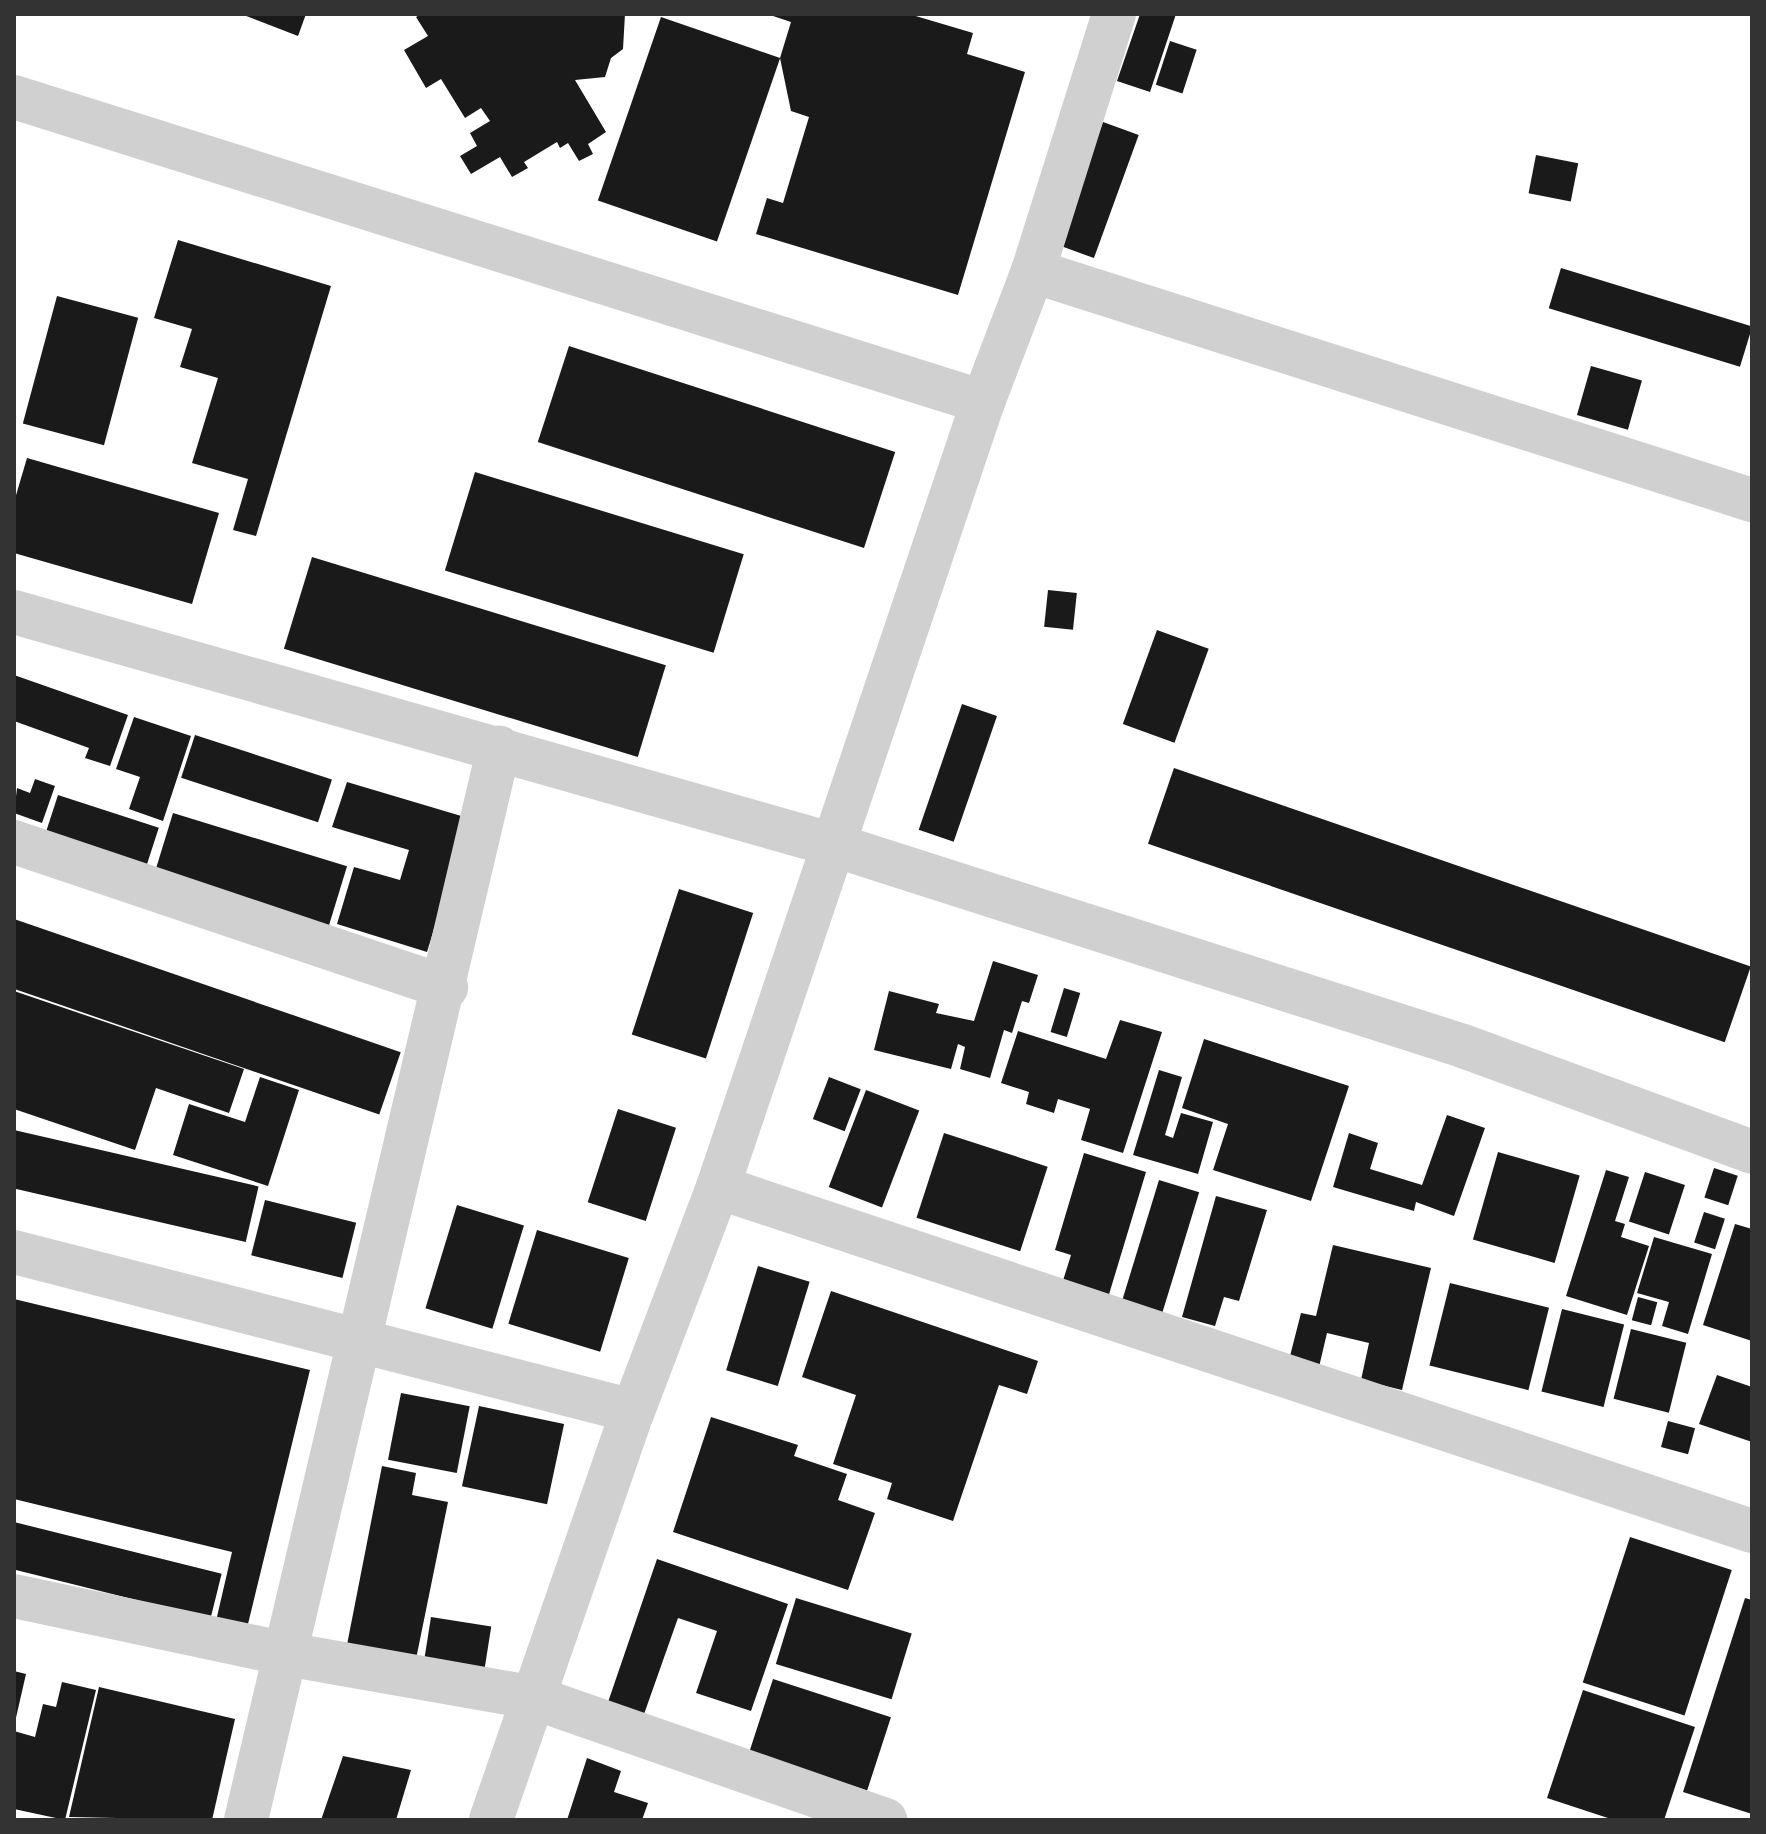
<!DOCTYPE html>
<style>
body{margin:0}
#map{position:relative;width:1766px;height:1834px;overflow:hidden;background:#fff;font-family:Helvetica,sans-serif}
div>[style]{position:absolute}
.building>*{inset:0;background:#1a1a1a;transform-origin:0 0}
.minor>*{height:44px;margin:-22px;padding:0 22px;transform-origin:22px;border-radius:22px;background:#d0d0d0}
.tertiary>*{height:44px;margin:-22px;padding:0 22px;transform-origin:22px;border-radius:22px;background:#d0d0d0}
span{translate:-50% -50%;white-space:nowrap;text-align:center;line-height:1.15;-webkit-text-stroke:8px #fff;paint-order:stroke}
.frame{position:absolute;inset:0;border:16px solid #333;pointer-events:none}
</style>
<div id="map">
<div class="building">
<div style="clip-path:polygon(241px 14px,306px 14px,298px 36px)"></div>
<div style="clip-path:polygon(421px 14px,625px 14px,623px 49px,611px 58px,605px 77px,575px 80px,606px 132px,588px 144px,593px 154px,579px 161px,568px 143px,560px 148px,557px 142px,524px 162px,528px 168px,512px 177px,500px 157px,471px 174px,460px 156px,477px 146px,470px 133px,490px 121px,481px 108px,465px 118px,441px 79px,426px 88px,404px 50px,428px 36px,416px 17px)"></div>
<div style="clip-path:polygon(909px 14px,973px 33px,967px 54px,1025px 72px,958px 295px,756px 234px,767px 198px,783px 203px,809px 117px,791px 111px,780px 58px,791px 22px,767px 14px)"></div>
<div style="clip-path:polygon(1140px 14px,1176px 14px,1150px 92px,1117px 81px)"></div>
<div style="left:661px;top:17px;width:126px;height:194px;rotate:19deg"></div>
<div style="left:1170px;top:41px;width:28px;height:46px;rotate:18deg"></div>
<div style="left:1103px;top:122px;width:38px;height:131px;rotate:20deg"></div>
<div style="left:1536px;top:155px;width:43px;height:39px;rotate:11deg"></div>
<div style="clip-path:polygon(178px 240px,331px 286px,256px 536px,233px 530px,248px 479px,192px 463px,218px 378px,180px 367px,192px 329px,154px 318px)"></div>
<div style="left:1561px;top:268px;width:200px;height:42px;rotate:17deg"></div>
<div style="left:57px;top:296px;width:84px;height:132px;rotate:15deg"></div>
<div style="left:569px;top:346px;width:343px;height:101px;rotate:18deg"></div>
<div style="left:1591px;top:366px;width:53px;height:51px;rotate:16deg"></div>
<div style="clip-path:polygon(27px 458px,219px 513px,192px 604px,14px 553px,14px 502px)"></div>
<div style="left:475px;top:472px;width:281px;height:103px;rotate:17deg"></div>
<div style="left:312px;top:557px;width:370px;height:96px;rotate:17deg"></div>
<div style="left:1048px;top:590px;width:29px;height:37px;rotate:6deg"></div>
<div style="left:1157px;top:630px;width:55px;height:100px;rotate:20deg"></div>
<div style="clip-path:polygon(14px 675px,128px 715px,110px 766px,85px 758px,89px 748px,14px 721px)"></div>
<div style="left:962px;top:704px;width:37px;height:133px;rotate:19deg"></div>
<div style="clip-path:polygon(134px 717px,191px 736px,163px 821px,129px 809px,140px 777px,116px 769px)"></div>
<div style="left:195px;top:735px;width:144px;height:45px;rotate:18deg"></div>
<div style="left:1174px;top:768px;width:610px;height:80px;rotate:19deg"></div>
<div style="clip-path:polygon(35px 779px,55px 786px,42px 823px,14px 813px,17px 788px,30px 793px)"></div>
<div style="clip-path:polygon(347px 782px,468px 818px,427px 952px,337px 924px,354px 867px,400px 880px,409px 850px,332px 827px)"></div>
<div style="left:58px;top:795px;width:106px;height:41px;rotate:18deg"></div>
<div style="left:173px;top:813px;width:182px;height:62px;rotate:17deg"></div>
<div style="left:679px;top:889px;width:78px;height:153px;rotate:18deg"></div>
<div style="left:14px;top:919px;width:409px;height:66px;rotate:19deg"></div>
<div style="clip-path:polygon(993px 961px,1038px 975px,1029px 1003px,1022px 1001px,1012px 1033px,1004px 1030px,990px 1078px,960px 1069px,965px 1047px,958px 1044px,951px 1069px,874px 1050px,889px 991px,939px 1004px,936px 1013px,974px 1021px)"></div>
<div style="left:1064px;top:988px;width:17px;height:46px;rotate:17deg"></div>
<div style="clip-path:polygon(14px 991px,244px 1069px,229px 1113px,156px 1088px,135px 1150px,14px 1109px)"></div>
<div style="clip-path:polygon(1120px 1020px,1162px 1032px,1123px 1153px,1081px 1140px,1090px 1109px,1058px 1099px,1054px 1113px,1026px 1104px,1029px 1092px,1001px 1083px,1018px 1031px,1106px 1059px)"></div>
<div style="clip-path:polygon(1204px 1039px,1349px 1086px,1311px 1201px,1213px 1170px,1228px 1124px,1182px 1108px)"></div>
<div style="clip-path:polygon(1159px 1070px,1182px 1077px,1165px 1135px,1173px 1138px,1181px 1113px,1213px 1122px,1198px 1174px,1133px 1155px)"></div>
<div style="clip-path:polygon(260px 1077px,299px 1090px,268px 1186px,173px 1155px,189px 1104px,245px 1122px)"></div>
<div style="left:829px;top:1077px;width:34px;height:45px;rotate:21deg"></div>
<div style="left:866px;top:1090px;width:57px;height:104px;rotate:21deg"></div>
<div style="left:618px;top:1109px;width:61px;height:98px;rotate:18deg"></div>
<div style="clip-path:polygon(1447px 1115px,1485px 1128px,1454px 1216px,1416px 1202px,1414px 1211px,1333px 1187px,1349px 1133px,1378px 1143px,1370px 1169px,1422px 1185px)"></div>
<div style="left:14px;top:1130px;width:251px;height:57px;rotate:13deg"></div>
<div style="left:944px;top:1133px;width:109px;height:89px;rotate:18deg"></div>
<div style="left:1498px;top:1152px;width:85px;height:91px;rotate:16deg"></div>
<div style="clip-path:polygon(1084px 1153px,1146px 1172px,1107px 1301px,1061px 1287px,1071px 1255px,1055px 1250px)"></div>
<div style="left:1714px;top:1168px;width:25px;height:31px;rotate:18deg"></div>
<div style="clip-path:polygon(1606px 1170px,1629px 1177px,1615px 1221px,1625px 1224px,1621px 1237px,1649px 1246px,1627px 1315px,1566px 1296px)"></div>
<div style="left:1645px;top:1172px;width:42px;height:52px;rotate:18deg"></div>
<div style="left:1159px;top:1180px;width:42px;height:131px;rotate:17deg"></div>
<div style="clip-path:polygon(1216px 1196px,1267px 1210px,1239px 1301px,1224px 1297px,1215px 1326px,1182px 1317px)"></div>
<div style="left:265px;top:1200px;width:94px;height:57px;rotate:14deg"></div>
<div style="left:457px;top:1205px;width:70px;height:108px;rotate:17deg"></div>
<div style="left:1704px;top:1212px;width:22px;height:32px;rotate:18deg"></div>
<div style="clip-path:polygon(1735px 1224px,1752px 1229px,1752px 1341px,1703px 1325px)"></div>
<div style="left:537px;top:1230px;width:96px;height:98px;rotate:17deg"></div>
<div style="clip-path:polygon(1654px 1237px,1712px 1254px,1688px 1334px,1662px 1326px,1669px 1302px,1637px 1293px)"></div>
<div style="clip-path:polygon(1333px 1245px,1431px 1268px,1402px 1390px,1361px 1380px,1369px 1343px,1327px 1333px,1319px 1367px,1289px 1360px,1301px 1313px,1316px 1316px)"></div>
<div style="left:758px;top:1266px;width:54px;height:109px;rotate:17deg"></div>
<div style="left:1450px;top:1283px;width:102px;height:85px;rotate:14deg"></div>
<div style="clip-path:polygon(831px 1291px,1038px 1361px,1027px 1394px,999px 1385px,953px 1521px,887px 1499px,892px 1483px,833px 1464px,856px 1395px,802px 1377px)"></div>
<div style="left:1638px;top:1297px;width:20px;height:24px;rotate:15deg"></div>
<div style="clip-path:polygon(14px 1299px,310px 1370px,247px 1628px,216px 1621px,232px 1552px,14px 1499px)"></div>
<div style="left:1562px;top:1309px;width:64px;height:85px;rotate:14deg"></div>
<div style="left:1631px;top:1329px;width:57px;height:72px;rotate:14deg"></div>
<div style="clip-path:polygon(1717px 1375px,1752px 1387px,1752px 1442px,1699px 1424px)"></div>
<div style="left:401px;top:1393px;width:70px;height:68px;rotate:11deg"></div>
<div style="left:479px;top:1406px;width:87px;height:82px;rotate:12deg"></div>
<div style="clip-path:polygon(711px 1417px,798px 1445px,794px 1456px,847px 1474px,838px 1500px,875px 1513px,848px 1590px,673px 1532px)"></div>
<div style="left:1668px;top:1421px;width:28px;height:27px;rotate:15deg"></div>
<div style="clip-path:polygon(382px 1466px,416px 1473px,412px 1495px,448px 1502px,414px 1669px,345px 1655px)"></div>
<div style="left:14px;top:1522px;width:214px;height:46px;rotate:14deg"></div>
<div style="left:1630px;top:1537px;width:107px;height:153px;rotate:18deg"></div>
<div style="clip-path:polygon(657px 1559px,788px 1604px,751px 1711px,696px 1693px,717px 1631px,678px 1618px,643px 1717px,607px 1705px)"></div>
<div style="left:796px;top:1598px;width:121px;height:69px;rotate:17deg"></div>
<div style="clip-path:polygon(1745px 1598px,1752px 1600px,1752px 1814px,1683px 1792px)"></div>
<div style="left:431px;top:1617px;width:61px;height:54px;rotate:9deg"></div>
<div style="clip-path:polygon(14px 1671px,26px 1674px,15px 1722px,14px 1721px)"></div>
<div style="left:773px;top:1679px;width:124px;height:77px;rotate:18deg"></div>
<div style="clip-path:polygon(62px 1682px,96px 1690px,65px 1820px,14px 1809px,14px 1731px,35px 1737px,43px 1704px,56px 1707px)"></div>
<div style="clip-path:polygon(99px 1687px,235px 1719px,212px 1820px,69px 1817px)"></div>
<div style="clip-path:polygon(1583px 1690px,1695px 1727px,1664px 1820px,1614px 1820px,1547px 1798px)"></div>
<div style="clip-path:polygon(343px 1756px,411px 1770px,396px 1820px,321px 1820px)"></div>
<div style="clip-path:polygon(587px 1758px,621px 1771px,614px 1792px,648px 1803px,642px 1820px,567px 1820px)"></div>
</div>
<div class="minor">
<div style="left:14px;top:97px;width:1016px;rotate:17.47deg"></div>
<div style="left:1033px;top:271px;width:755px;rotate:17.67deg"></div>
<div style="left:14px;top:612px;width:852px;rotate:15.86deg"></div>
<div style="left:834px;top:845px;width:660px;rotate:17.72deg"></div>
<div style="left:1463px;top:1046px;width:308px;rotate:20.1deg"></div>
<div style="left:14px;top:842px;width:456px;rotate:18.6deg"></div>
<div style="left:718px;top:1187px;width:1090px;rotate:18.4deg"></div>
<div style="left:14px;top:1252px;width:639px;rotate:14.41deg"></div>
<div style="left:14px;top:1596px;width:278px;rotate:12deg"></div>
<div style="left:286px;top:1654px;width:253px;rotate:10deg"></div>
<div style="left:535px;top:1698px;width:371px;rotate:19.2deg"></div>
<div style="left:246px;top:1820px;width:1102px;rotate:-76.73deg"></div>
</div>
<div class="tertiary">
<div style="left:491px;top:1820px;width:433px;rotate:-70.9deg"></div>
<div style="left:633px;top:1411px;width:240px;rotate:-69.2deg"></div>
<div style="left:718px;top:1187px;width:829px;rotate:-71.35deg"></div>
<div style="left:983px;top:402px;width:140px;rotate:-69.1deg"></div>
<div style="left:1033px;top:271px;width:269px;rotate:-72.5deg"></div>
</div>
<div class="frame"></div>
</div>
